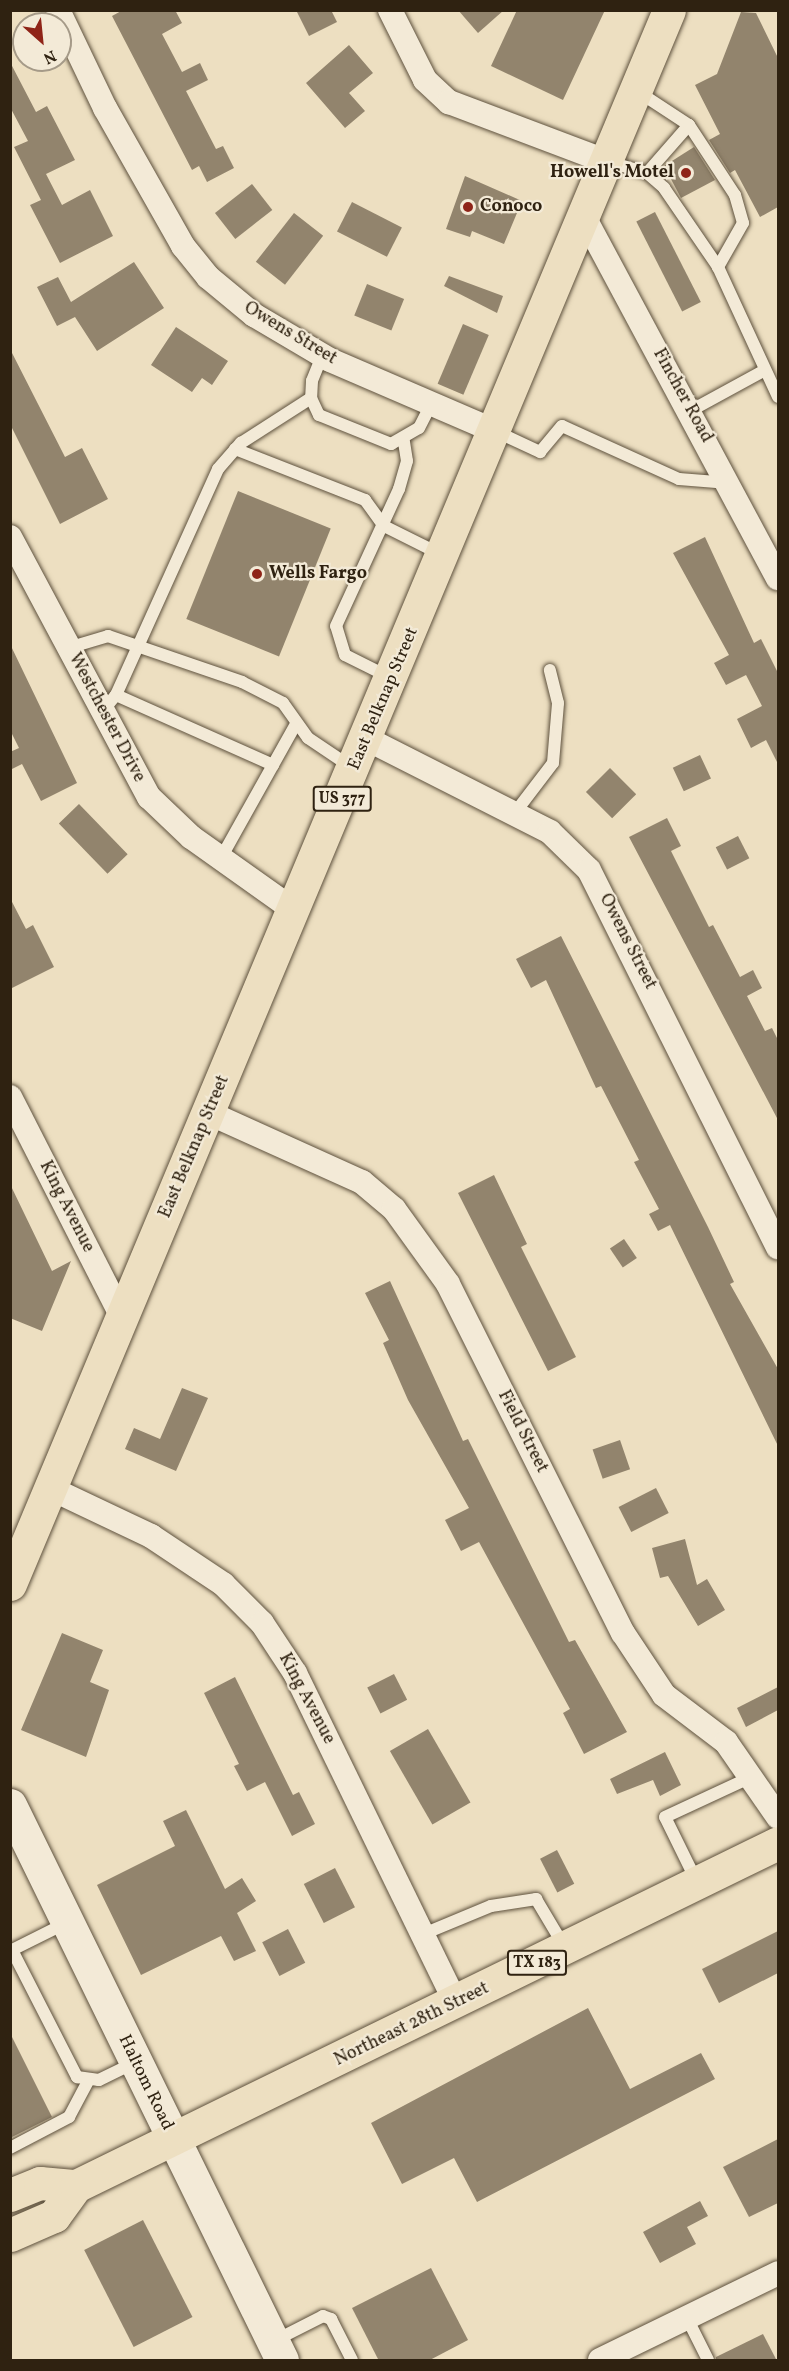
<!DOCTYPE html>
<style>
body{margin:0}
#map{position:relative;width:789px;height:2371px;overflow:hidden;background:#eddfc1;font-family:Vollkorn,serif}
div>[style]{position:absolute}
.building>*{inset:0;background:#92846d;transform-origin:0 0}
.roads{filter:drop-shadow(0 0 2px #5e513d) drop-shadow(0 0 2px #5e513d)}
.lane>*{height:12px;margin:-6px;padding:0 6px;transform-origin:6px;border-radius:6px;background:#f3ead7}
.street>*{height:24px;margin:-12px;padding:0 12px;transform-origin:12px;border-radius:12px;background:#f3ead7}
.secondary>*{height:33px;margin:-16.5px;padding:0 16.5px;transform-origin:16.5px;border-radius:16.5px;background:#f3ead7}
.primary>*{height:33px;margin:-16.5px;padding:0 16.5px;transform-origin:16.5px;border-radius:16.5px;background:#eddfc1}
.dots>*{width:16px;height:16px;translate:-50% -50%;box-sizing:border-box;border:3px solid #f3ead7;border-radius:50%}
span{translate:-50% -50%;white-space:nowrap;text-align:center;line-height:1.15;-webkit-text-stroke:4.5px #f3ead7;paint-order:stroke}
.shield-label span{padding:2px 4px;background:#f3ead7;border:2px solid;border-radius:4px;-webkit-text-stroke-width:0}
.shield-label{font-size:16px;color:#2f2211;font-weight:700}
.poi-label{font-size:18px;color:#2f2211;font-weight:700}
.right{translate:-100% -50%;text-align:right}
.left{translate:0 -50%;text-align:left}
.street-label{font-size:18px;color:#2f2211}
.frame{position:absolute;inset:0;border:12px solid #2f2211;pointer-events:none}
.north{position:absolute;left:12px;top:12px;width:60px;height:60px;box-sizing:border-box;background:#f3ead7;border:2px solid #a59a88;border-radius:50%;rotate:153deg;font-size:16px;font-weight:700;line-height:24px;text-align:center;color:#2f2211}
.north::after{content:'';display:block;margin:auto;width:21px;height:27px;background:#8f2418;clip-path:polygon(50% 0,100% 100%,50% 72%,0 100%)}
</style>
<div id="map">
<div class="building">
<div style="clip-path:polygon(123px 10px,175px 10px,182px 23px,162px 34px,182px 72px,200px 63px,208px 80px,186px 91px,216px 149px,223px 146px,234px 168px,207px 182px,199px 166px,192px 170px,112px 16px)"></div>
<div style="clip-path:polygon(296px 10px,331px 10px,337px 22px,309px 36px)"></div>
<div style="clip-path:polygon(458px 10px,504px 10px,478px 33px)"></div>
<div style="clip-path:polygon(517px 10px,605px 10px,563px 100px,491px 66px)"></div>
<div style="clip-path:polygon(741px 12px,756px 13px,778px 58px,778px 207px,760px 217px,735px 170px,730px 173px,709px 140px,720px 134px,695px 85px,717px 74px)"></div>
<div style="clip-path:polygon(349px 45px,373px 73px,349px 93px,365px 111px,345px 128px,306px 83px)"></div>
<div style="clip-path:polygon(10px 62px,36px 112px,47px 106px,75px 160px,46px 174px,62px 205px,90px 190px,113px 236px,60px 263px,30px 205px,41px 200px,14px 147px,28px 141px,10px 107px)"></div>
<div style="clip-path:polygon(694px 147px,715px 180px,681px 198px,664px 166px)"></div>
<div style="clip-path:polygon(465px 176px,522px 201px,504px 244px,472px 231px,470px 237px,446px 229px)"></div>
<div style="left:252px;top:184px;width:33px;height:47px;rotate:52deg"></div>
<div style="left:352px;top:202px;width:56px;height:33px;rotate:27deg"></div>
<div style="left:655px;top:212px;width:101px;height:21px;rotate:63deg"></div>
<div style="left:294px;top:213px;width:37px;height:62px;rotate:38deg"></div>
<div style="clip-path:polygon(134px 262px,164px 308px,97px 351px,75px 317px,57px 326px,37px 287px,58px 277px,71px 302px)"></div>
<div style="clip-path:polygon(449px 276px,503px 296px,497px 313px,444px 286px)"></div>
<div style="left:367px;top:284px;width:40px;height:34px;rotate:22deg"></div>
<div style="left:463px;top:324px;width:28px;height:65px;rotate:23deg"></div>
<div style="clip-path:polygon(176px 327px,228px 361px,212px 385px,202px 378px,192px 392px,151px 365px)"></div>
<div style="clip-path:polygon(10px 349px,65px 457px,82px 448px,108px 499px,60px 524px,10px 424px)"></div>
<div style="left:238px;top:491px;width:100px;height:138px;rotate:22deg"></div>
<div style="clip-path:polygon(705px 537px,754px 643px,761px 639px,778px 673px,778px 764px,766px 740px,751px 748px,737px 719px,762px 706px,746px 675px,726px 685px,714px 663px,729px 655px,673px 553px)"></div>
<div style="clip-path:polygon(10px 644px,77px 783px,41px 801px,22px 764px,10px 770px,10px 752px,19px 748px,10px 730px)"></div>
<div style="left:700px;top:755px;width:26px;height:30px;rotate:65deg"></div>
<div style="left:610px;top:768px;width:37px;height:34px;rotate:45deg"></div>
<div style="left:79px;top:804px;width:70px;height:28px;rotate:46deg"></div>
<div style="clip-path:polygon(667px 818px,681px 846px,671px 851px,709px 927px,713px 925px,740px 977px,753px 970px,762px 988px,747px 996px,765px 1031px,772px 1028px,778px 1040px,778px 1120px,629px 837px)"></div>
<div style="left:738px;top:836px;width:25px;height:25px;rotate:63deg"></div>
<div style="clip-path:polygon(10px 898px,26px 929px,33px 925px,54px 967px,10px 989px)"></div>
<div style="clip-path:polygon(561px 936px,708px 1227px,734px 1282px,730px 1284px,778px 1369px,778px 1446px,670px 1225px,658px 1231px,649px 1214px,659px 1209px,634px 1162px,639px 1160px,601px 1086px,596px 1088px,546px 980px,531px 988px,516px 959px)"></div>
<div style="clip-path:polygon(494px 1175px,527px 1244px,521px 1247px,576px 1357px,548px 1371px,458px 1193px)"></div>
<div style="clip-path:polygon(10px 1184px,52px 1271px,71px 1261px,42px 1331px,10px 1318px)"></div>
<div style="left:624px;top:1239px;width:23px;height:17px;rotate:56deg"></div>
<div style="clip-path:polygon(390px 1281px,463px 1441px,468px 1439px,569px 1642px,575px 1640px,627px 1732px,584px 1754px,563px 1713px,570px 1709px,479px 1542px,461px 1551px,445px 1520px,469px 1508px,408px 1400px,383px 1343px,389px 1340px,365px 1293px)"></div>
<div style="clip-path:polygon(182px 1388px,208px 1398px,176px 1471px,125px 1449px,134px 1428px,160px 1439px)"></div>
<div style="left:620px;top:1440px;width:31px;height:29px;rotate:71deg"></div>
<div style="left:656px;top:1488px;width:28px;height:42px;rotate:63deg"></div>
<div style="clip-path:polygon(685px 1539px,697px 1585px,707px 1579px,725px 1610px,698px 1626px,668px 1576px,660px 1578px,652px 1548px)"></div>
<div style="clip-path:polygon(62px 1633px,103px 1650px,90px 1682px,109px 1690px,86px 1757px,21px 1730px)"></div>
<div style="left:394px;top:1674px;width:29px;height:30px;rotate:63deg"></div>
<div style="clip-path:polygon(235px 1677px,293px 1795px,299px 1792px,315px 1824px,292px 1836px,265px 1782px,247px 1791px,234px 1766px,239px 1764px,204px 1693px)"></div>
<div style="clip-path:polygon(778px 1687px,778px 1710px,746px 1727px,737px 1708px)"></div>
<div style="left:428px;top:1729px;width:85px;height:44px;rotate:60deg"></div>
<div style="clip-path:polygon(665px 1752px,681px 1785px,660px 1796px,653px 1780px,617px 1794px,610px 1779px)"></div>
<div style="clip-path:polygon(186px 1810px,225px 1889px,242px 1878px,256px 1901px,237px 1913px,256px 1951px,234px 1961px,221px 1936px,141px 1975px,97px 1885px,175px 1846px,163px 1821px)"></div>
<div style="left:557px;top:1850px;width:38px;height:19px;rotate:63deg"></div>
<div style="left:335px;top:1868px;width:44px;height:35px;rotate:63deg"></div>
<div style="left:288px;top:1929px;width:38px;height:29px;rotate:63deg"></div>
<div style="clip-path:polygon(778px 1931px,778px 1973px,719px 2003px,702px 1969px)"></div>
<div style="clip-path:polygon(588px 2008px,630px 2089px,701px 2053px,715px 2079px,477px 2202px,454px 2158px,402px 2184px,371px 2123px)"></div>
<div style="clip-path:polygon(10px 2033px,52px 2117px,10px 2138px)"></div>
<div style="clip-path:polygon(778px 2139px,778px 2203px,749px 2217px,723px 2167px)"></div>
<div style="clip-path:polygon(700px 2201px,708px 2216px,687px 2227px,696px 2244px,660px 2263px,643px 2232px)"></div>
<div style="left:143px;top:2220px;width:109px;height:66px;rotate:63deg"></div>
<div style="clip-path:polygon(431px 2268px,468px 2340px,428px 2361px,379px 2361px,352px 2308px)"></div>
<div style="clip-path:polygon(763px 2334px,777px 2361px,716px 2361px,716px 2357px)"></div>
</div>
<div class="roads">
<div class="lane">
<div style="left:637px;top:91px;width:62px;rotate:33.2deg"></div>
<div style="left:689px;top:125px;width:64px;rotate:131.2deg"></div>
<div style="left:689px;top:125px;width:84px;rotate:56.7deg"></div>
<div style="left:735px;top:195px;width:29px;rotate:74deg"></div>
<div style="left:743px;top:223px;width:51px;rotate:119.6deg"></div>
<div style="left:606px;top:161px;width:43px;rotate:16.3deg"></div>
<div style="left:647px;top:173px;width:23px;rotate:41deg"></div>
<div style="left:664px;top:188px;width:96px;rotate:55.6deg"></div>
<div style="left:718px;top:267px;width:143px;rotate:65.2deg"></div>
<div style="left:322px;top:356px;width:27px;rotate:112deg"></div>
<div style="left:312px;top:381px;width:17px;rotate:93deg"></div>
<div style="left:311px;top:398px;width:19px;rotate:65deg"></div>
<div style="left:319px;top:415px;width:78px;rotate:21.9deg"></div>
<div style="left:391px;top:444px;width:32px;rotate:-30deg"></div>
<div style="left:419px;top:428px;width:27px;rotate:-63deg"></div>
<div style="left:690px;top:411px;width:83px;rotate:-28.7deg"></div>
<div style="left:495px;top:431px;width:50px;rotate:25deg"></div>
<div style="left:540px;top:452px;width:34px;rotate:-50deg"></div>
<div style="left:562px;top:426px;width:128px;rotate:24.4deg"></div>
<div style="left:679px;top:479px;width:50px;rotate:4.6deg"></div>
<div style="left:235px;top:449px;width:140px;rotate:21.4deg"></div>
<div style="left:365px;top:500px;width:32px;rotate:54deg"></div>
<div style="left:384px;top:526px;width:63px;rotate:26.6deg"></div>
<div style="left:68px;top:648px;width:42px;rotate:-16.7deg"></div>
<div style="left:108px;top:636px;width:142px;rotate:18.9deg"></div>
<div style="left:242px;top:682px;width:46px;rotate:27.1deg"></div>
<div style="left:283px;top:703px;width:43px;rotate:54.5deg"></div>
<div style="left:308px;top:738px;width:52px;rotate:34deg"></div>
<div style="left:389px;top:677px;width:49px;rotate:-153.4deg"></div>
<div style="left:345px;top:655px;width:30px;rotate:-107deg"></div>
<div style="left:336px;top:626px;width:151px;rotate:-65.3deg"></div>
<div style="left:399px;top:489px;width:29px;rotate:-74deg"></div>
<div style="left:407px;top:461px;width:20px;rotate:-99deg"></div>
<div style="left:116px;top:695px;width:172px;rotate:24deg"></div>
<div style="left:102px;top:712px;width:22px;rotate:-51deg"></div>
<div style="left:116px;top:695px;width:248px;rotate:-65.7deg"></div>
<div style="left:218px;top:469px;width:35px;rotate:-49deg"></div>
<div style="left:241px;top:443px;width:83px;rotate:-32.7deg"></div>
<div style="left:514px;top:814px;width:64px;rotate:-52.6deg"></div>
<div style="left:553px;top:763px;width:60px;rotate:-85.2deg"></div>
<div style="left:558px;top:703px;width:34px;rotate:-104deg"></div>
<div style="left:221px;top:858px;width:154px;rotate:-60.8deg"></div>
<div style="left:697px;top:1882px;width:72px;rotate:-116.2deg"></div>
<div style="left:665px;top:1817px;width:95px;rotate:-24.9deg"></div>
<div style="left:421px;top:1935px;width:76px;rotate:-22.5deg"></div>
<div style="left:491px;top:1906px;width:46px;rotate:-8.8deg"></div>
<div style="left:536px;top:1899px;width:55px;rotate:59.2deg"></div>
<div style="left:12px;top:1950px;width:143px;rotate:62.9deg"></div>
<div style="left:77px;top:2077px;width:22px;rotate:8deg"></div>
<div style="left:99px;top:2080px;width:39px;rotate:-26deg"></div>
<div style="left:10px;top:1951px;width:63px;rotate:-26.6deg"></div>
<div style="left:10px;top:2148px;width:67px;rotate:-27.7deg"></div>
<div style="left:69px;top:2117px;width:40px;rotate:-62deg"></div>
<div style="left:687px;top:2318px;width:47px;rotate:63.4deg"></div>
<div style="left:274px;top:2341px;width:55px;rotate:-27deg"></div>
<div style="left:323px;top:2316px;width:9px;rotate:21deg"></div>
<div style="left:331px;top:2319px;width:46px;rotate:62.9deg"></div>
</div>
<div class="street">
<div style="left:58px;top:10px;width:109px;rotate:64.4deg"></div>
<div style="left:105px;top:108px;width:159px;rotate:60.5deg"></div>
<div style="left:183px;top:246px;width:40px;rotate:51deg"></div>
<div style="left:208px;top:277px;width:60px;rotate:39.6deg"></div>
<div style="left:254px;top:315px;width:88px;rotate:30.6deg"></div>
<div style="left:330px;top:360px;width:180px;rotate:23.3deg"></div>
<div style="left:390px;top:10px;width:78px;rotate:63.4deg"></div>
<div style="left:425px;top:80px;width:33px;rotate:43deg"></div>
<div style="left:449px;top:102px;width:167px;rotate:20.7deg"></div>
<div style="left:583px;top:215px;width:412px;rotate:61.8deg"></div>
<div style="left:10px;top:537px;width:295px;rotate:61.9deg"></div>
<div style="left:149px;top:797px;width:58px;rotate:43.6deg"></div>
<div style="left:191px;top:837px;width:128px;rotate:35.4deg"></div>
<div style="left:367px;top:739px;width:205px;rotate:26.9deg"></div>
<div style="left:550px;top:832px;width:54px;rotate:44.3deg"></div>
<div style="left:589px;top:870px;width:422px;rotate:63.4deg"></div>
<div style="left:10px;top:1097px;width:247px;rotate:63deg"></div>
<div style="left:209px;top:1113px;width:168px;rotate:24.3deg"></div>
<div style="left:362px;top:1182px;width:42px;rotate:40.2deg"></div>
<div style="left:394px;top:1209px;width:92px;rotate:54.2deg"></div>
<div style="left:448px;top:1284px;width:390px;rotate:63.4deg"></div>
<div style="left:623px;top:1633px;width:74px;rotate:56.5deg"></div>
<div style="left:664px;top:1695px;width:78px;rotate:37.2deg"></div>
<div style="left:726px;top:1742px;width:91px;rotate:55.3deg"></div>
<div style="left:52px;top:1489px;width:110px;rotate:25.4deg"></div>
<div style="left:151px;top:1536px;width:87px;rotate:33.7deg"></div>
<div style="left:223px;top:1584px;width:55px;rotate:45deg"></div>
<div style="left:262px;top:1623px;width:60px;rotate:56.6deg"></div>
<div style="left:295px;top:1673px;width:367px;rotate:64deg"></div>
<div style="left:600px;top:2360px;width:198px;rotate:-26deg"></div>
</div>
<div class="secondary">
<div style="left:10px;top:1805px;width:618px;rotate:63.89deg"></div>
</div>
<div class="primary">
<div style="left:10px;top:1584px;width:1706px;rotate:-67.28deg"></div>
<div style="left:10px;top:2195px;width:32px;rotate:-22deg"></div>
<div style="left:40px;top:2183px;width:36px;rotate:5deg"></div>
<div style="left:10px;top:2235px;width:48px;rotate:-23.4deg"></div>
<div style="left:54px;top:2216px;width:37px;rotate:-54deg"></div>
<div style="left:76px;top:2186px;width:781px;rotate:-26.04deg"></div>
</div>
</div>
<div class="dots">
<div style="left:686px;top:173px;background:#8f2418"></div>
<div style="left:468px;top:207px;background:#8f2418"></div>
<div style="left:257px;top:574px;background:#8f2418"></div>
</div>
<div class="shield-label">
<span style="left:342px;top:799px">US 377</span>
<span style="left:537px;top:1963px">TX 183</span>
</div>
<div class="poi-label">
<span class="right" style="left:674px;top:173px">Howell's Motel</span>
<span class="left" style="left:480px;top:207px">Conoco</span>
<span class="left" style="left:269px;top:574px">Wells Fargo</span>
</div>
<div class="street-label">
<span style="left:290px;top:334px;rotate:31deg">Owens Street</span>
<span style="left:682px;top:396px;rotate:61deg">Fincher Road</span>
<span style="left:384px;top:699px;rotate:-67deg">East Belknap Street</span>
<span style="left:106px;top:718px;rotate:62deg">Westchester Drive</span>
<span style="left:627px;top:942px;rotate:63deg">Owens Street</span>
<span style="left:195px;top:1147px;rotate:-67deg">East Belknap Street</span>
<span style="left:66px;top:1207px;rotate:63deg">King Avenue</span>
<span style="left:522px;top:1432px;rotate:63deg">Field Street</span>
<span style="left:306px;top:1699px;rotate:62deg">King Avenue</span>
<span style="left:412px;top:2025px;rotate:-26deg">Northeast 28th Street</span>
<span style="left:145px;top:2083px;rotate:64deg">Haltom Road</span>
</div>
<div class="frame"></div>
<div class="north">N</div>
</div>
